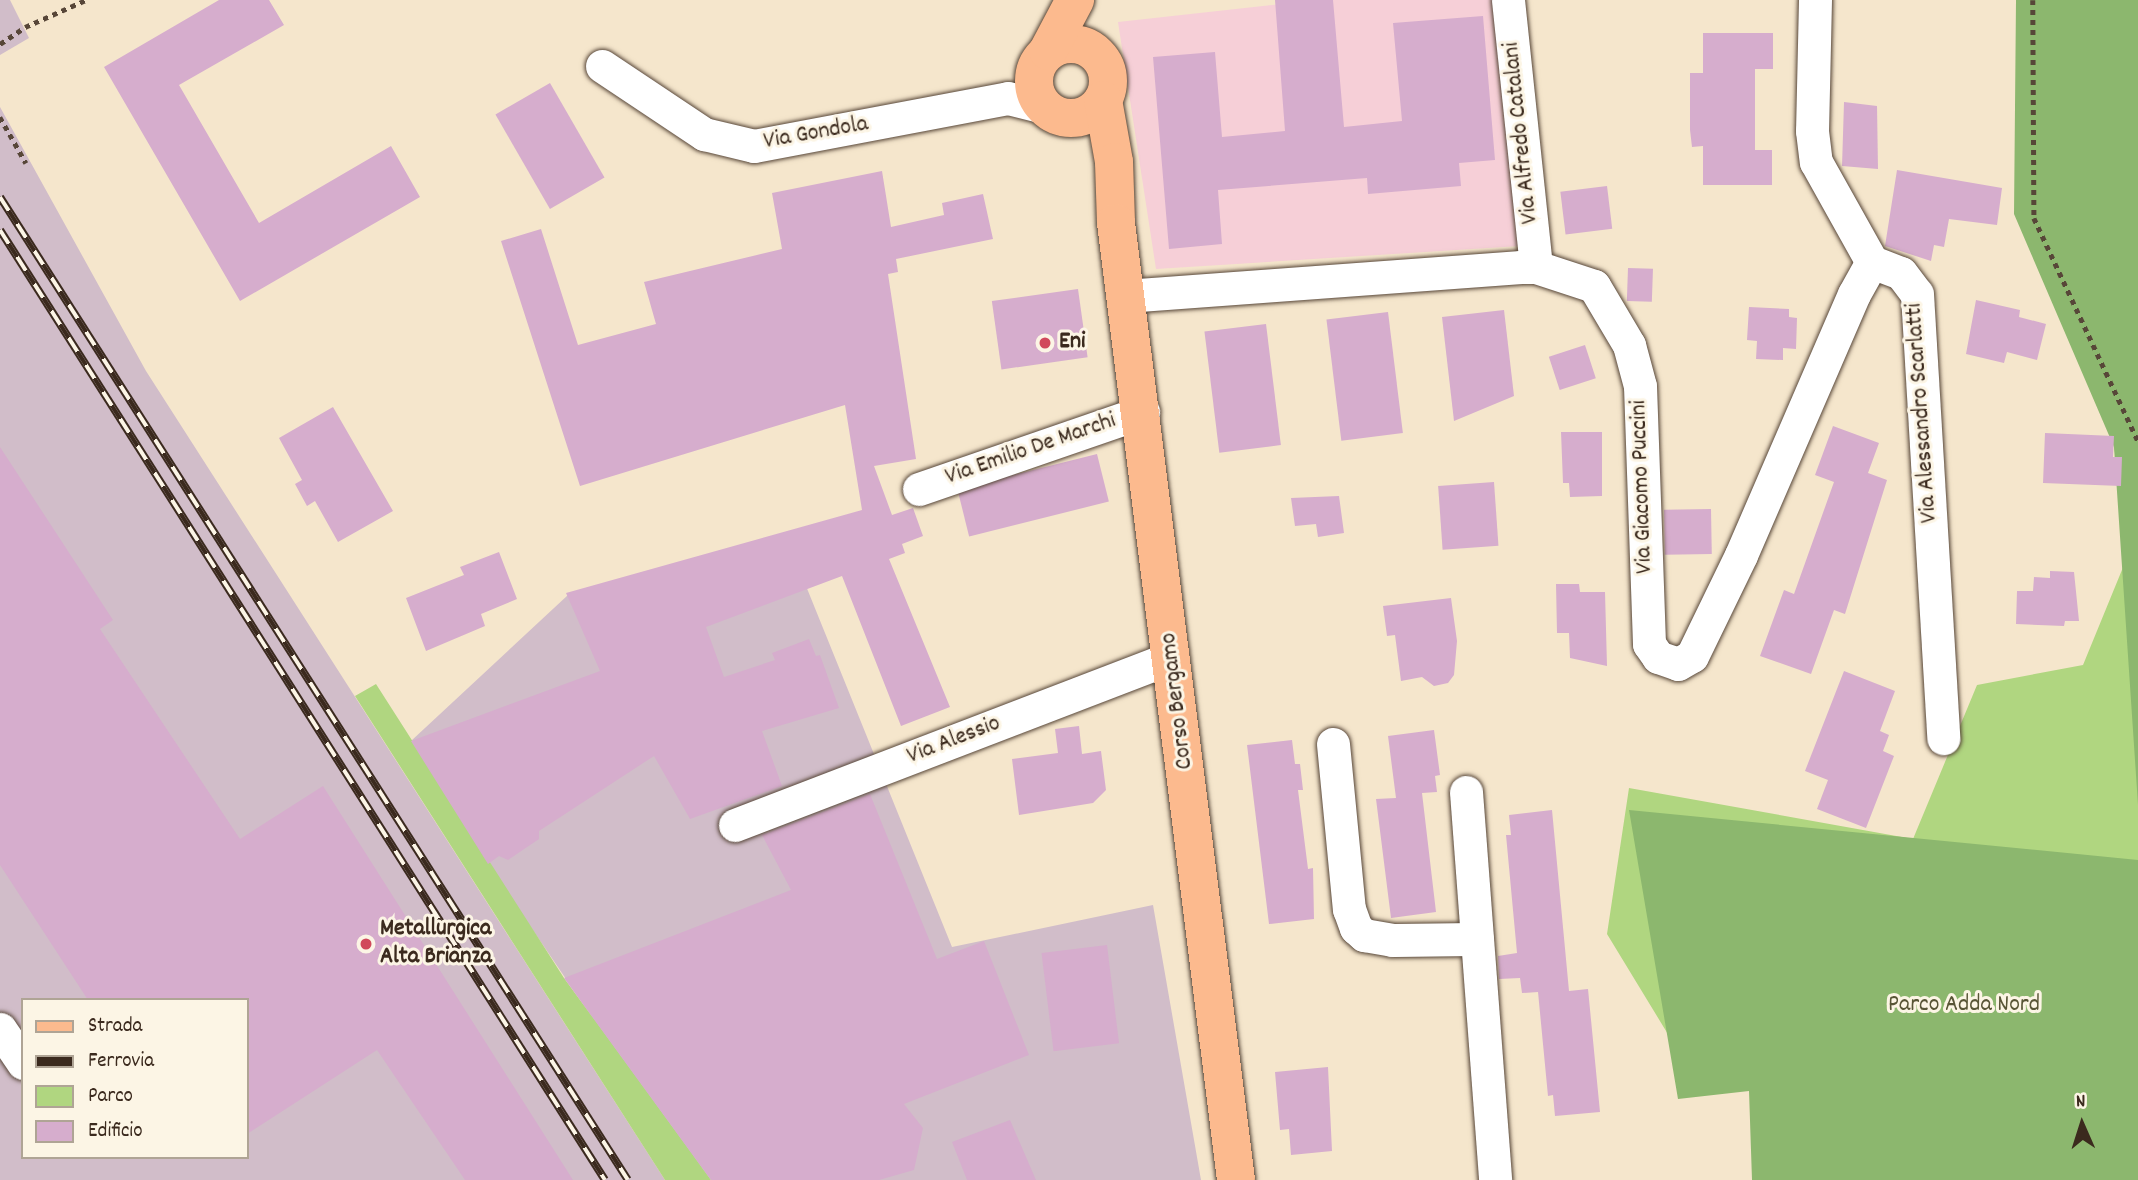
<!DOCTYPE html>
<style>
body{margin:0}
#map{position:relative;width:2138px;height:1180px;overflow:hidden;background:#f5e6cc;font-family:Dekko,sans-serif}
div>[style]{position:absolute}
.built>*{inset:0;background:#f6cfd7}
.industrial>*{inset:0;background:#d1bdc9}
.green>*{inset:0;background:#b0d680}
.forest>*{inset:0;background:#8cb76e}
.building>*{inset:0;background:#d6adcd;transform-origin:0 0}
.path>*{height:4.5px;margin-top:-2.25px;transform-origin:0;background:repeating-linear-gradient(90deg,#574638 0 5px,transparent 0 10px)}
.roads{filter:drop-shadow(0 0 2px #574638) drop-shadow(0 0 2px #574638)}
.minor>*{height:33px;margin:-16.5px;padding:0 16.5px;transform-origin:16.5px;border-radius:16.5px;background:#fff}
.major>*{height:38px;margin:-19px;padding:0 19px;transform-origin:19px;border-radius:19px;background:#fcba8e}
.major>.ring{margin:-19px;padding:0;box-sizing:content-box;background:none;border:38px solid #fcba8e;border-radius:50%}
.rail>*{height:8px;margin-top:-4px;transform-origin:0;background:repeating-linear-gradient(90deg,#fcf5e5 0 16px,#3b2a1e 0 32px);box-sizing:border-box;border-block:2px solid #3b2a1e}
.dots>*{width:19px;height:19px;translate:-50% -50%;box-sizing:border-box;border:4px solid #fcf5e5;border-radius:50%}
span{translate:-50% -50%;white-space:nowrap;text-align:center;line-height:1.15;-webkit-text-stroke:6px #fcf5e5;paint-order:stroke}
.street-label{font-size:24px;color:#3b2a1e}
.poi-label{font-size:24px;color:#3b2a1e;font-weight:700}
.left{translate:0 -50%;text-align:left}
.park-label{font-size:24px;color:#585536}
.legend{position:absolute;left:21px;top:998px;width:228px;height:161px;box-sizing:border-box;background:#fcf5e5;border:2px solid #afa495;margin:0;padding:9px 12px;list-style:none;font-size:21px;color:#3b2a1e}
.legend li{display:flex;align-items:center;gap:14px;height:35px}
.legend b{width:35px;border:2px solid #afa495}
.north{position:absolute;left:2047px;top:1089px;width:70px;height:70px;-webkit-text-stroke:5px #fcf5e5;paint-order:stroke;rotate:357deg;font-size:19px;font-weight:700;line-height:28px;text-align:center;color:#3b2a1e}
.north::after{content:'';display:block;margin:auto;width:24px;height:32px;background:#3b2a1e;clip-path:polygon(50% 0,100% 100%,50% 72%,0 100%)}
</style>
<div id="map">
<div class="built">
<div style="clip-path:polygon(1318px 0,1498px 0,1520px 246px,1156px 269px,1118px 22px)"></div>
</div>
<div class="industrial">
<div style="clip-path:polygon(0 0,10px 0,29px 38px,0 55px)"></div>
<div style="clip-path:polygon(evenodd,0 107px,146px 371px,665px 1180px,0 1180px,0 107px,23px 1000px,247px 1000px,247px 1157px,23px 1157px,23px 1000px)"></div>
<div style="clip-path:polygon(787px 539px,952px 947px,1153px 905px,1201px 1180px,711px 1180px,625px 1066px,488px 864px,411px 741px,568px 595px)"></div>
</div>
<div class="green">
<div style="clip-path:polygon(2138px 0,2138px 1180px,1791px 1113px,1677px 1049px,1607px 934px,1629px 788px,1913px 839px,1977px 685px,2083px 665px,2133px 543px,2112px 438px)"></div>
<div style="clip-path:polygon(376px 684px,564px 978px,711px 1180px,665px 1180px,355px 696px)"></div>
</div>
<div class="forest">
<div style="clip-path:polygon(2016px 0,2138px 0,2138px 805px,2114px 447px,2014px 214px)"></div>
<div style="clip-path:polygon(1629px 810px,2138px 860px,2138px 1180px,1752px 1180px,1749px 1091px,1678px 1099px)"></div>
</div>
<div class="building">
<div style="clip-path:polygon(219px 0,269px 0,284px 25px,179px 85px,259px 223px,391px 146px,420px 197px,240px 301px,104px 67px)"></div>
<div style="clip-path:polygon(1275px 0,1333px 0,1344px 127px,1402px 121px,1393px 23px,1483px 16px,1495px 160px,1459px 163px,1461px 186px,1368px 194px,1367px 178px,1218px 190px,1222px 244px,1169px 249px,1153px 57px,1215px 52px,1222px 137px,1285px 131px)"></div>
<div style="clip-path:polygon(1703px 33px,1773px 33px,1773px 69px,1755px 69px,1755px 150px,1772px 150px,1772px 185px,1703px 185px,1703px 146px,1692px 147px,1690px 130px,1690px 73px,1703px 73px)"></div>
<div style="left:550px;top:83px;width:109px;height:63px;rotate:60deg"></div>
<div style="clip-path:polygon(1844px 102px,1877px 106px,1878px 169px,1842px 166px)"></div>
<div style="clip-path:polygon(1897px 170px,2002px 188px,1997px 225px,1949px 219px,1944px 247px,1934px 245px,1931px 261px,1885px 246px)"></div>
<div style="clip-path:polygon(882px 171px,891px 227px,944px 215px,942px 203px,983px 194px,993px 239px,896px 259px,898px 272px,888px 274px,916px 459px,874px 466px,892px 515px,913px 508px,923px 536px,902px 544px,905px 553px,889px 559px,950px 707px,901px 726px,842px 576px,706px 627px,724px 677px,775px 660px,772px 653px,809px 639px,816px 656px,820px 655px,839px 708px,762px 731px,782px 786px,690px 819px,654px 756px,539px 831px,539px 839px,508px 860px,499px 856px,488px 864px,411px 741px,600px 671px,566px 593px,862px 510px,845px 405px,580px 486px,501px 241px,541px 229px,578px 345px,656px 324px,644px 282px,782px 249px,772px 193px)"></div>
<div style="left:1607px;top:186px;width:43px;height:47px;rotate:83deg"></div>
<div style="left:1628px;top:268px;width:25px;height:33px;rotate:2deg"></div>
<div style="left:1078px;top:289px;width:69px;height:87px;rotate:82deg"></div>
<div style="clip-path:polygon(1976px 300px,2020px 310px,2019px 317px,2046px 324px,2037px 360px,2007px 352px,2004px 363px,1966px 354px)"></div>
<div style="clip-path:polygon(1749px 307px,1789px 309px,1789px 317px,1797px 318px,1796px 349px,1783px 348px,1783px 360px,1756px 359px,1757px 341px,1747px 340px)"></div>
<div style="clip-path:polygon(1504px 310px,1514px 396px,1454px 421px,1442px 317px)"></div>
<div style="left:1388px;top:312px;width:122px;height:62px;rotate:83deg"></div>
<div style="left:1266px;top:324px;width:122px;height:62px;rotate:83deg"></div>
<div style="left:1585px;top:345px;width:35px;height:38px;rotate:72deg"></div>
<div style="clip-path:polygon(333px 407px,393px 511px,338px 542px,315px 501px,307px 506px,295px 484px,302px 480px,279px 438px)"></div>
<div style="clip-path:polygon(1833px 426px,1879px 443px,1868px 473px,1887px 480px,1845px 614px,1834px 610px,1811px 674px,1760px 656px,1784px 590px,1794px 594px,1834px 482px,1815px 475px)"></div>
<div style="clip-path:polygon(1561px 432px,1602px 432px,1602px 496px,1570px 497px,1569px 483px,1563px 483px)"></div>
<div style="clip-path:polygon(2045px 433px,2114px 436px,2113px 457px,2122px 457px,2121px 486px,2043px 483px)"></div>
<div style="clip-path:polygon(0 447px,113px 620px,100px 629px,240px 839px,323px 786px,573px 1180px,465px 1180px,377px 1050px,247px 1134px,247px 1000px,88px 1000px,0 865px)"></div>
<div style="left:1097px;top:454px;width:49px;height:144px;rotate:76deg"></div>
<div style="left:1494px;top:482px;width:64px;height:56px;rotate:86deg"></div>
<div style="clip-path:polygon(1339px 496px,1344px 533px,1318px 537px,1316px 524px,1295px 526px,1291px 498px)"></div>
<div style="left:1711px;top:509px;width:45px;height:47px;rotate:89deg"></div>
<div style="clip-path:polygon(499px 552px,517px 599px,481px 614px,485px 626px,426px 651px,406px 598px,464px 575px,460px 567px)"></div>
<div style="clip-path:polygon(2050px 571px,2074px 572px,2079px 621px,2065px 621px,2064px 626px,2016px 624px,2017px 591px,2033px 591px,2034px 577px,2050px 578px)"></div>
<div style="clip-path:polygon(1556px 584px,1579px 584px,1580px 592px,1605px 592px,1607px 666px,1570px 658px,1569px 633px,1557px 633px)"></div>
<div style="clip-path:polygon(1451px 598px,1457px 641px,1454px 675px,1448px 683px,1434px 686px,1422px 677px,1401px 681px,1395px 635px,1387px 636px,1383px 606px)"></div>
<div style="clip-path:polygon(1844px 671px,1895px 691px,1880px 731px,1889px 735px,1883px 751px,1894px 756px,1866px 828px,1817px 809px,1828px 780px,1805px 771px)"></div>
<div style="clip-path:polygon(1079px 726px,1082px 754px,1101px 751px,1106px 790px,1093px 803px,1019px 815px,1012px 759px,1058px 753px,1055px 729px)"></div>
<div style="clip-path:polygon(1434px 730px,1440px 775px,1435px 776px,1437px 792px,1422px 793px,1436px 912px,1391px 918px,1376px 799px,1396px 798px,1388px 736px)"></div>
<div style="clip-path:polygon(1292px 740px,1295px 764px,1300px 764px,1303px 790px,1298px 790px,1308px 869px,1313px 868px,1314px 919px,1269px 924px,1247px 745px)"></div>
<div style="clip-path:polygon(870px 794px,937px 959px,984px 941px,1029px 1055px,904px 1104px,923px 1128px,914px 1170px,879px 1180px,711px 1180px,564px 978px,791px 890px,762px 835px)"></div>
<div style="clip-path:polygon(1552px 810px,1569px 991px,1588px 989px,1600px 1112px,1555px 1116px,1553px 1095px,1548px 1096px,1538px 992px,1522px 993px,1520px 978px,1499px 979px,1498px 956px,1517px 953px,1506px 835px,1511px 835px,1509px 815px)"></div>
<div style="left:1107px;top:945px;width:99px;height:66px;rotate:83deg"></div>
<div style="clip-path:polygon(1328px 1067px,1332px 1151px,1291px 1155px,1289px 1129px,1280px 1130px,1275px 1072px)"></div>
<div style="clip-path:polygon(1010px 1120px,1036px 1180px,967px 1180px,952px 1142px)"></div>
</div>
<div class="path">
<div style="left:2033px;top:0;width:218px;rotate:89.7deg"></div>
<div style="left:2034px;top:218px;width:246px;rotate:65deg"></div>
<div style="left:0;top:44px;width:30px;rotate:-34deg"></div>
<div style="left:25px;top:27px;width:67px;rotate:-23.9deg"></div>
<div style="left:0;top:117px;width:53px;rotate:60.5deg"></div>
</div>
<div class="roads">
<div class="minor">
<div style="left:1508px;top:0;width:268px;rotate:84deg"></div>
<div style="left:1815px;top:0;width:131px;rotate:91.3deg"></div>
<div style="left:1812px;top:131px;width:31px;rotate:83deg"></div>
<div style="left:1816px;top:162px;width:115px;rotate:60.8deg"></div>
<div style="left:1872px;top:262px;width:31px;rotate:21deg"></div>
<div style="left:1901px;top:273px;width:26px;rotate:53deg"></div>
<div style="left:1917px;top:294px;width:445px;rotate:86.6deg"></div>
<div style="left:602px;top:66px;width:123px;rotate:33.7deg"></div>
<div style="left:704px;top:134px;width:51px;rotate:13.5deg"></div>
<div style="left:754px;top:146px;width:258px;rotate:-10.7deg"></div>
<div style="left:1008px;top:98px;width:36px;rotate:14deg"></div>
<div style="left:1125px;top:296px;width:397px;rotate:-4.2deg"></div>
<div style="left:1521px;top:267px;width:15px"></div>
<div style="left:1536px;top:267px;width:61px;rotate:18.1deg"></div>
<div style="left:1594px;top:286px;width:69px;rotate:59.3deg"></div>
<div style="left:1629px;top:345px;width:42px;rotate:75deg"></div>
<div style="left:1640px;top:386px;width:258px;rotate:88deg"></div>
<div style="left:1649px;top:644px;width:16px;rotate:55deg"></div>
<div style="left:1658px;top:657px;width:21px;rotate:19deg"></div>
<div style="left:1678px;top:664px;width:16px;rotate:-30deg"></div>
<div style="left:1692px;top:656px;width:112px;rotate:-64.1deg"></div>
<div style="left:1741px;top:555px;width:284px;rotate:-66.6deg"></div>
<div style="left:1854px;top:294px;width:37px;rotate:-61deg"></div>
<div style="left:919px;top:489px;width:237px;rotate:-19deg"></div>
<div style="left:1333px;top:744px;width:166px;rotate:84.5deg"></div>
<div style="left:1349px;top:909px;width:20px;rotate:70deg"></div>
<div style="left:1356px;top:928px;width:11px;rotate:41deg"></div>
<div style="left:1364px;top:935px;width:28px;rotate:10deg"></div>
<div style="left:1392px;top:940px;width:85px;rotate:-0.7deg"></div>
<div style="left:1466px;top:792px;width:389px;rotate:85.7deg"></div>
<div style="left:735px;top:825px;width:468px;rotate:-21deg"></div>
<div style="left:0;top:1029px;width:41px;rotate:55.9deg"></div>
</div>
<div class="major">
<div class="ring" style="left:1034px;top:44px;width:36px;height:36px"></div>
<div style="left:1048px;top:51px;width:58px;rotate:-62.1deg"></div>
<div style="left:1103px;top:100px;width:63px;rotate:79.9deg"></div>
<div style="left:1114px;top:162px;width:61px;rotate:88.1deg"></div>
<div style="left:1116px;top:223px;width:964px;rotate:82.85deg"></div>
</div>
</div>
<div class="rail">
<div style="left:0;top:197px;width:1166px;rotate:57.43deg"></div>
<div style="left:0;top:230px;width:1126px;rotate:57.51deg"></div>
</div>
<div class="dots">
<div style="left:1045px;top:343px;background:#d1495b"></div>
<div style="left:366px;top:944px;background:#d1495b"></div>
</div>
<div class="street-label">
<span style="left:1522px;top:133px;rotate:-96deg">Via Alfredo Catalani</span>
<span style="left:816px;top:134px;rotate:-10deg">Via Gondola</span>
<span style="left:1923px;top:413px;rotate:-94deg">Via Alessandro Scarlatti</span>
<span style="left:1031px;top:450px;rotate:-19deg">Via Emilio De Marchi</span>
<span style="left:1643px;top:487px;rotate:-92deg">Via Giacomo Puccini</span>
<span style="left:1178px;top:701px;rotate:-97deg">Corso Bergamo</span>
<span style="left:954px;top:741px;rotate:-21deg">Via Alessio</span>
</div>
<div class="poi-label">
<span class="left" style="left:1059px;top:343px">Eni</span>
<span class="left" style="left:380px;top:944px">Metallurgica<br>Alta Brianza</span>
</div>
<div class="park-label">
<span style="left:1964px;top:1006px">Parco Adda Nord</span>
</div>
<ul class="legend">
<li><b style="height:9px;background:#fcba8e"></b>Strada</li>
<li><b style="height:9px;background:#3b2a1e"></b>Ferrovia</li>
<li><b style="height:19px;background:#b0d680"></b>Parco</li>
<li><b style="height:19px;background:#d6adcd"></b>Edificio</li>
</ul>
<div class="north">N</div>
</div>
